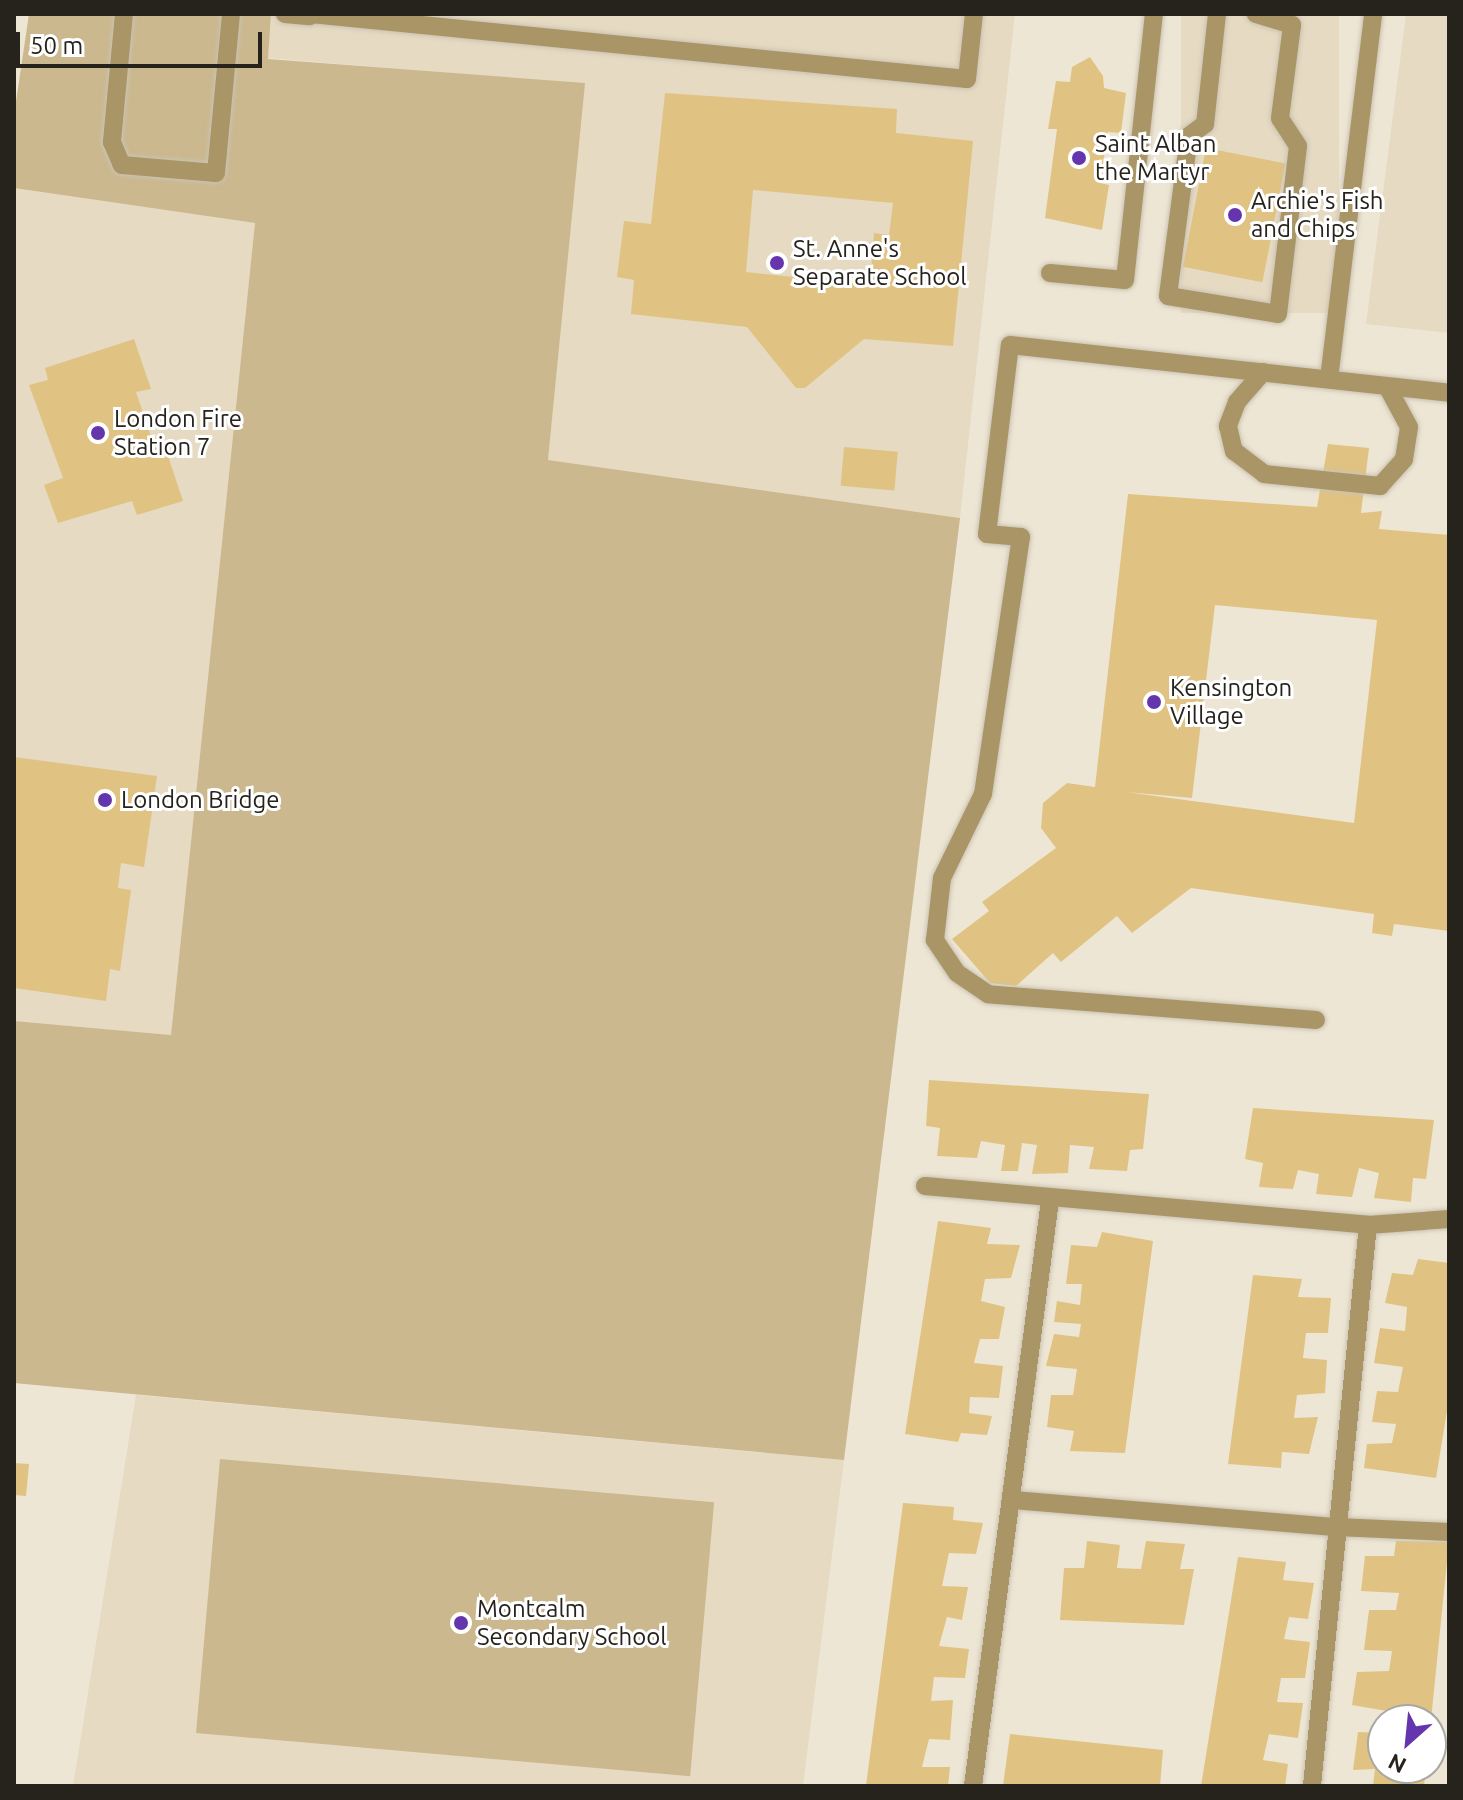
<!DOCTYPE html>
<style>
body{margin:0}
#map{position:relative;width:1463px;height:1800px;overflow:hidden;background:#eee6d4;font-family:Ubuntu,sans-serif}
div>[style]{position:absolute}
.built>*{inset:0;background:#e6dac2;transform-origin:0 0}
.green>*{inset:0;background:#cbb88e;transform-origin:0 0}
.building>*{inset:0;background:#e0c382;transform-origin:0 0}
.roads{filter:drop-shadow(0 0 2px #cac3b3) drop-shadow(0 0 2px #cac3b3)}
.lane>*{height:18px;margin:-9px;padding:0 9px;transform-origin:9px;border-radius:9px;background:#aa9567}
.dots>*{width:22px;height:22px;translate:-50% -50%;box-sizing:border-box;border:4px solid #fff;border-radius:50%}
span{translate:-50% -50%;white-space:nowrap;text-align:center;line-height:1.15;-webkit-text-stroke:6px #fff;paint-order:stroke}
.poi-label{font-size:24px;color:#26231c}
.left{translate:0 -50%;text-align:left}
.frame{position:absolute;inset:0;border:16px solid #26231c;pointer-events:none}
.north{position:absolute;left:1367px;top:1704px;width:80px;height:80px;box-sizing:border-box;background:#fff;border:2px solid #a8a7a4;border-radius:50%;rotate:207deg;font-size:22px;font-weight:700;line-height:32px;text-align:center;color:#26231c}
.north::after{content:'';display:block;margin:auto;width:28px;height:36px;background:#6435ac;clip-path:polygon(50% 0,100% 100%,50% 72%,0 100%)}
.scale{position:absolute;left:16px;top:32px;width:246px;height:36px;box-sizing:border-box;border:4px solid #26231c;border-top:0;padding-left:10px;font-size:24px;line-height:28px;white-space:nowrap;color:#26231c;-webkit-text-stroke:6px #fff;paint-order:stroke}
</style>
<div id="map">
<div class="built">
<div style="clip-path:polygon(271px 14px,1015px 14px,960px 518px,548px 460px,584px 84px,268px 58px)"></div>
<div style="left:1181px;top:14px;width:158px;height:299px"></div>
<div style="clip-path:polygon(1406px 14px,1449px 14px,1449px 333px,1366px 324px)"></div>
<div style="clip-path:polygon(14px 188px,255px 223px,171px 1035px,14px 1021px)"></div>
<div style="clip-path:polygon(136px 1395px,844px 1460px,803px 1786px,73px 1786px)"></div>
</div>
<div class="green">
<div style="clip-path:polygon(29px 14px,271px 14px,268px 59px,585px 83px,548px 460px,960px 518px,844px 1460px,14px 1383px,14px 1021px,171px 1035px,255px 223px,14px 188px,14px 115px)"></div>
<div style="left:220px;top:1459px;width:496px;height:275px;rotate:5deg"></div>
</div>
<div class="building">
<div style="clip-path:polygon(1090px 57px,1103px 76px,1104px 88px,1126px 93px,1121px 133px,1108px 132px,1100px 183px,1109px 185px,1102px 230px,1045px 218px,1057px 129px,1048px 129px,1056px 81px,1070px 82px,1072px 67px)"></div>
<div style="clip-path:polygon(evenodd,665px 93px,897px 109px,896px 133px,973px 141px,953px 346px,864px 339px,805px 388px,796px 388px,747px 327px,631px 314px,634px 280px,617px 277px,624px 221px,651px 224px,665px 93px,753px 190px,893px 203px,889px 235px,874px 233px,870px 285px,746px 272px,753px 190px)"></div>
<div style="left:1206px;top:148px;width:81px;height:121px;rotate:11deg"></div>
<div style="clip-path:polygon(134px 339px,151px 389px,136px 392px,155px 448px,165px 447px,183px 501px,137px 515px,132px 501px,58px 523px,44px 485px,63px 478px,29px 385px,48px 380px,45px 368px)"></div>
<div style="clip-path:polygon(evenodd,1328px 444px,1369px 448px,1361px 513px,1382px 511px,1379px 529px,1449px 535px,1449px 931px,1394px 924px,1392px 936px,1372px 933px,1374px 914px,1191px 888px,1132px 933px,1117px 916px,1061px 962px,1053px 953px,1016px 986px,990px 983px,952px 939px,989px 911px,982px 902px,1056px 848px,1041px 828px,1043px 803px,1067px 783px,1095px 787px,1128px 494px,1317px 507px,1328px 444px,1215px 605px,1377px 620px,1354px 823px,1126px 792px,1192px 798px,1215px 605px)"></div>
<div style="left:844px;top:447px;width:54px;height:39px;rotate:5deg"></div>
<div style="clip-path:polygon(14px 757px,157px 776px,144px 867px,121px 863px,118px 888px,131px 890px,120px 971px,110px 969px,106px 1001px,14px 988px)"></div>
<div style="clip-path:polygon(929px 1080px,1149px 1094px,1143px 1149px,1130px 1150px,1127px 1171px,1089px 1169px,1094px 1147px,1070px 1145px,1068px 1173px,1032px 1174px,1037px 1145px,1022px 1143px,1018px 1171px,1001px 1171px,1005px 1145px,981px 1141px,977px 1158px,937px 1156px,940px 1128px,926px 1126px)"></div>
<div style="clip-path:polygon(1253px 1108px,1434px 1120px,1426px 1179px,1413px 1178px,1411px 1202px,1374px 1198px,1379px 1173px,1359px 1168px,1352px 1197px,1316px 1194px,1319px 1174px,1298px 1170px,1293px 1189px,1259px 1187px,1263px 1163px,1245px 1159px)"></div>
<div style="clip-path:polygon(938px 1221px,991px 1228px,987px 1244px,1020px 1245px,1011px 1278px,985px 1279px,981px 1301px,1005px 1307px,999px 1339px,980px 1339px,974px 1363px,1003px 1366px,999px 1398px,970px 1397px,969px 1413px,992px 1416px,987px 1435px,961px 1433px,958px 1442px,905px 1434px)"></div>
<div style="clip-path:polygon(1102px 1232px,1153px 1241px,1125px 1453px,1070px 1451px,1074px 1431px,1047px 1427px,1051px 1395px,1073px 1395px,1077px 1369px,1046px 1366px,1054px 1334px,1079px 1337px,1081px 1324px,1054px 1322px,1057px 1301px,1080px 1305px,1082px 1284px,1066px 1284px,1071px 1245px,1097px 1247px)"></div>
<div style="clip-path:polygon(1418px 1259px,1449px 1263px,1449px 1399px,1436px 1478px,1364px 1468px,1367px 1444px,1392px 1443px,1396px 1424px,1372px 1422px,1377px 1391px,1398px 1392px,1403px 1367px,1374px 1363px,1380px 1328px,1405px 1331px,1407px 1307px,1385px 1303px,1392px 1273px,1413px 1275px)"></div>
<div style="clip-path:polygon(1253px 1275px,1302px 1279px,1298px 1297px,1331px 1298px,1328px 1333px,1306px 1333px,1303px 1358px,1327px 1360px,1325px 1393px,1297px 1395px,1294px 1418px,1318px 1417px,1309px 1454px,1282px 1452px,1281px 1468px,1228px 1464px)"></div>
<div style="clip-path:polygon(14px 1463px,29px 1464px,26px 1496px,14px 1495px)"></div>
<div style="clip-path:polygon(903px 1503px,954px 1507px,953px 1520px,983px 1523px,976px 1554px,949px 1553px,942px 1586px,968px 1587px,962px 1620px,947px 1617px,939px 1646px,969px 1649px,965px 1678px,934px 1677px,931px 1701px,953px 1700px,950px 1740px,929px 1739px,922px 1767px,950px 1767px,948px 1786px,866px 1786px)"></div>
<div style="clip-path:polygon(1087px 1541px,1120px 1545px,1117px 1568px,1141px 1569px,1146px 1541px,1185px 1544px,1180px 1569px,1194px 1569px,1184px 1625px,1060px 1620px,1064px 1568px,1084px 1568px)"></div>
<div style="clip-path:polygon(1396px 1541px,1449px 1542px,1431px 1720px,1385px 1720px,1387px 1711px,1352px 1705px,1357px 1672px,1389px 1671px,1392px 1651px,1364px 1650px,1369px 1610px,1396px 1610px,1399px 1593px,1361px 1591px,1365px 1556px,1394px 1556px)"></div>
<div style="clip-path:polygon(1238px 1557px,1286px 1562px,1283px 1580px,1314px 1583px,1308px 1619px,1289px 1617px,1284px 1639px,1310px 1642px,1305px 1678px,1281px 1678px,1277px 1702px,1303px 1703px,1298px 1738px,1269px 1734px,1263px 1760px,1288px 1764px,1285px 1786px,1201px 1786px)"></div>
<div style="clip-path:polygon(1358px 1732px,1383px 1733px,1383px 1768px,1426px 1768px,1424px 1786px,1373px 1786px,1375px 1769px,1353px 1770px)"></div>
<div style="clip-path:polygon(1010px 1734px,1163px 1750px,1160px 1786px,1003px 1786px)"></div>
</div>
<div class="roads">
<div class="lane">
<div style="left:124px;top:14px;width:129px;rotate:95.4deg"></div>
<div style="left:112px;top:142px;width:25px;rotate:67deg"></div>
<div style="left:122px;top:165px;width:94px;rotate:4.9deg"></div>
<div style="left:216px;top:173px;width:160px;rotate:-84.6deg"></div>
<div style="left:285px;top:14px;width:25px;rotate:5deg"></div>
<div style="left:311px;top:14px;width:659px;rotate:5.66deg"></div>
<div style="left:967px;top:79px;width:65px;rotate:-83.9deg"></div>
<div style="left:1217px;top:14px;width:111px;rotate:96.2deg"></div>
<div style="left:1205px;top:124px;width:20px;rotate:143deg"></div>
<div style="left:1189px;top:136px;width:161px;rotate:97.5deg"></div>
<div style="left:1168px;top:296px;width:111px;rotate:9.3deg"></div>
<div style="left:1278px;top:314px;width:169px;rotate:-83.2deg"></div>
<div style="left:1298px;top:146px;width:33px;rotate:-123deg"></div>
<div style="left:1280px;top:118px;width:94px;rotate:-82.6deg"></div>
<div style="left:1292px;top:25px;width:38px;rotate:-163deg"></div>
<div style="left:1050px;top:273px;width:75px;rotate:5.3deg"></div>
<div style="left:1125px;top:280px;width:268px;rotate:-83.8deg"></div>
<div style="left:1263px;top:372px;width:40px;rotate:131deg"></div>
<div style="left:1237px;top:402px;width:26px;rotate:111deg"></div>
<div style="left:1228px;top:426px;width:26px;rotate:77deg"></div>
<div style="left:1234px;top:451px;width:38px;rotate:37deg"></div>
<div style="left:1264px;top:474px;width:117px;rotate:5.9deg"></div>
<div style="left:1380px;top:486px;width:36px;rotate:-48deg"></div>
<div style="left:1404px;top:459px;width:32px;rotate:-81deg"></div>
<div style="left:1409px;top:427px;width:44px;rotate:-118.3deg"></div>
<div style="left:1329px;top:379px;width:368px;rotate:-83.1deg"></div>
<div style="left:1316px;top:1020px;width:329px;rotate:-175.5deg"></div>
<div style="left:988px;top:994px;width:37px;rotate:-146deg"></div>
<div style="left:957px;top:973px;width:40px;rotate:-124deg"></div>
<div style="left:935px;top:940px;width:62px;rotate:-83.6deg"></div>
<div style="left:942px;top:878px;width:93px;rotate:-64deg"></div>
<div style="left:983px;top:794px;width:260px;rotate:-81.6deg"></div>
<div style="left:1021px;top:537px;width:34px;rotate:-175deg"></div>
<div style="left:987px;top:534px;width:190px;rotate:-83.1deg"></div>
<div style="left:1010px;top:345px;width:442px;rotate:6.2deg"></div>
<div style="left:925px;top:1186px;width:445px;rotate:5deg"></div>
<div style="left:1368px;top:1225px;width:81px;rotate:-4.2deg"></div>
<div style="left:1013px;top:1500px;width:325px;rotate:4.8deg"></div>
<div style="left:1337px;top:1527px;width:112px;rotate:2.6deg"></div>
<div style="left:973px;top:1786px;width:591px;rotate:-82.51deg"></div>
<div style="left:1312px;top:1786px;width:564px;rotate:-84.3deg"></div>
</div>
</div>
<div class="dots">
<div style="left:1079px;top:158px;background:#6435ac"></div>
<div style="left:1235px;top:215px;background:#6435ac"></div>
<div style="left:777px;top:263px;background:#6435ac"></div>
<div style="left:98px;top:433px;background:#6435ac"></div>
<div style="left:1154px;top:702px;background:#6435ac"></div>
<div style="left:105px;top:800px;background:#6435ac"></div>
<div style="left:461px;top:1623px;background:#6435ac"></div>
</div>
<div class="poi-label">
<span class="left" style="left:1095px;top:158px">Saint Alban<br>the Martyr</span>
<span class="left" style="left:1251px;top:215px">Archie's Fish<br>and Chips</span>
<span class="left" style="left:793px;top:263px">St. Anne's<br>Separate School</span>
<span class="left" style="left:114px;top:433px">London Fire<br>Station 7</span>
<span class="left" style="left:1170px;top:702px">Kensington<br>Village</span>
<span class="left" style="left:121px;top:800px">London Bridge</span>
<span class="left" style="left:477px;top:1623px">Montcalm<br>Secondary School</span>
</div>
<div class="frame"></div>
<div class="north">N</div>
<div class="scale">50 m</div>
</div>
